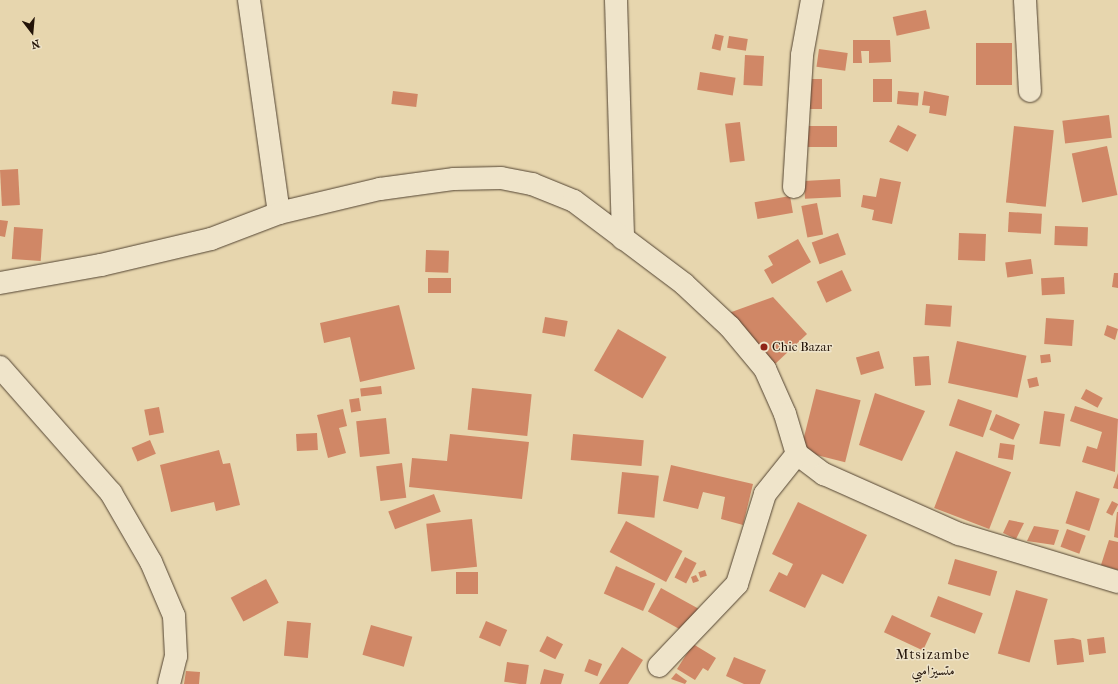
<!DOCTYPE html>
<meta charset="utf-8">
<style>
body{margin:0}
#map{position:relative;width:1118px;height:684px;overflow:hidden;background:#e7d6ae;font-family:"IM FELL French Canon",Amiri,serif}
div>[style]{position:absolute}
.building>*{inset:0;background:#d08766;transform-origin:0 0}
.roads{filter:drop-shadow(0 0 1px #534432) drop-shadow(0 0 1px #534432)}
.minor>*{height:22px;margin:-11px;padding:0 11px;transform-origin:11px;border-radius:11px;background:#efe4ca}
.dots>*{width:11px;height:11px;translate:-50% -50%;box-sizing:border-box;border:2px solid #efe4ca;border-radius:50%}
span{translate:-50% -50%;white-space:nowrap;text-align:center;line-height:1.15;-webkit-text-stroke:3px #efe4ca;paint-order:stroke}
.poi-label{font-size:13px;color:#221308}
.left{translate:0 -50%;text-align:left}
.neighbourhood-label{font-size:14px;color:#221308;letter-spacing:1px}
.north{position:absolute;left:12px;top:12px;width:40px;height:40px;-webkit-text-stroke:3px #efe4ca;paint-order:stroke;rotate:164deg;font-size:11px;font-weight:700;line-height:16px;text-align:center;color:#221308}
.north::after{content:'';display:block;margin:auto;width:14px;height:18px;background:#221308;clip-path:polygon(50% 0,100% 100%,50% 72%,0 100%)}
</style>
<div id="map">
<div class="building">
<div style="left:926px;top:10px;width:19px;height:34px;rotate:78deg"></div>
<div style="left:715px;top:34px;width:9px;height:15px;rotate:13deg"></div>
<div style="left:729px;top:36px;width:19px;height:12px;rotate:9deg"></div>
<div style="clip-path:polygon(853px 40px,890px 40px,891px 62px,869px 63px,869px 51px,861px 51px,862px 63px,853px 63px)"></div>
<div style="left:1012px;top:43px;width:42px;height:36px;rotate:90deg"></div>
<div style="left:819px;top:49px;width:29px;height:18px;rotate:8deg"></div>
<div style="left:745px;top:55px;width:19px;height:30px;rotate:3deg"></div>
<div style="left:700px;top:72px;width:36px;height:18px;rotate:9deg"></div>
<div style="left:805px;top:79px;width:17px;height:30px"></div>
<div style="left:873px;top:79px;width:19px;height:23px"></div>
<div style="left:393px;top:91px;width:25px;height:13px;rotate:7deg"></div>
<div style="left:898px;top:91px;width:21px;height:13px;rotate:5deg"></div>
<div style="clip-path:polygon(924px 91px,949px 96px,946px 116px,929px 113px,930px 106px,922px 105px)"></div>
<div style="left:1109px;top:115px;width:23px;height:47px;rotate:83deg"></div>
<div style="left:740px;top:122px;width:39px;height:15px;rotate:83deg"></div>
<div style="left:898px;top:125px;width:21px;height:19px;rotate:28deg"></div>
<div style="left:807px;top:126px;width:30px;height:21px"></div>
<div style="left:1014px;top:126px;width:40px;height:77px;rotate:6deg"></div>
<div style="left:1107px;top:146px;width:50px;height:36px;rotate:78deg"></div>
<div style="left:18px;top:169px;width:36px;height:18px;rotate:87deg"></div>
<div style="clip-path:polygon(880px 178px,901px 182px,892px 224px,872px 220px,874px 210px,861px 207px,863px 195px,876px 197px)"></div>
<div style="left:840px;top:179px;width:18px;height:36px;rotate:87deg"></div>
<div style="left:790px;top:196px;width:17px;height:36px;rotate:80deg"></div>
<div style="left:817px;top:203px;width:32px;height:16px;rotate:79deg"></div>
<div style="left:1009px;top:212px;width:33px;height:20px;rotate:3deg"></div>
<div style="clip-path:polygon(0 220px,8px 221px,5px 237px,0 236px)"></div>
<div style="left:1055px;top:226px;width:33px;height:19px;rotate:2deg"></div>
<div style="left:14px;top:227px;width:29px;height:32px;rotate:4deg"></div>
<div style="left:838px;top:233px;width:23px;height:28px;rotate:70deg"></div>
<div style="left:959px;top:233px;width:27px;height:27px;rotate:2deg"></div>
<div style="clip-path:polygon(798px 239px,811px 262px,772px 284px,764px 270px,773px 265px,768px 256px)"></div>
<div style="left:426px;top:250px;width:23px;height:22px;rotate:2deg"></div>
<div style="left:1031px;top:259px;width:15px;height:26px;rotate:82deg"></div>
<div style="left:842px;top:270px;width:23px;height:28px;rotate:65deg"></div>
<div style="clip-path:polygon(1114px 273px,1118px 273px,1118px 288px,1112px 287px)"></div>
<div style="left:1064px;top:277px;width:17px;height:23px;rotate:87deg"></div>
<div style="left:451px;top:278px;width:15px;height:23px;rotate:90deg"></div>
<div style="clip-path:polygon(773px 297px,807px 334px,774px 365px,726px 314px)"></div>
<div style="left:926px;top:304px;width:26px;height:21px;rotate:4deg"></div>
<div style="clip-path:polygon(399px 305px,415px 369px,360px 382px,350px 337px,324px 343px,320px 323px)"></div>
<div style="left:545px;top:317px;width:23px;height:16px;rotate:10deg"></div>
<div style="left:1046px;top:318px;width:28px;height:26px;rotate:4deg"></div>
<div style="clip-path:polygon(1107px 325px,1118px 329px,1115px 340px,1104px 335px)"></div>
<div style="left:618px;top:329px;width:56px;height:48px;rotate:30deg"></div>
<div style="left:957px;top:341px;width:71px;height:43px;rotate:12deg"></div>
<div style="left:879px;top:351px;width:18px;height:24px;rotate:74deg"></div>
<div style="left:1050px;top:354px;width:8px;height:10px;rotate:83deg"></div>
<div style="left:929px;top:356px;width:29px;height:16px;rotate:86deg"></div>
<div style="left:1037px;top:377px;width:9px;height:10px;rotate:77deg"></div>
<div style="left:381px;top:386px;width:8px;height:21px;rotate:83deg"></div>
<div style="left:472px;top:388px;width:60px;height:42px;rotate:6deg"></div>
<div style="left:816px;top:389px;width:46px;height:64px;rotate:14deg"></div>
<div style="left:1086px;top:389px;width:19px;height:11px;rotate:28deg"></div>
<div style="clip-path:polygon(875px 393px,925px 411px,902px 461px,859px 445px)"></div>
<div style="left:359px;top:398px;width:13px;height:10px;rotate:81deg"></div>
<div style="left:958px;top:399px;width:36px;height:28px;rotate:19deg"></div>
<div style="clip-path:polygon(1075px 406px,1118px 419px,1115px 472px,1082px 462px,1087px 446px,1097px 449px,1102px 432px,1070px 421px)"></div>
<div style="left:159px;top:407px;width:26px;height:15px;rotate:79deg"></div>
<div style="clip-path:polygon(343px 409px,347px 426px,339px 428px,346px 453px,328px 458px,317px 415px)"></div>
<div style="left:1044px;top:411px;width:21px;height:33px;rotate:8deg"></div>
<div style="left:996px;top:414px;width:26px;height:17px;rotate:23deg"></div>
<div style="left:386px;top:418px;width:36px;height:30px;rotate:84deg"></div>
<div style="left:317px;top:433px;width:17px;height:21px;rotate:87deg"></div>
<div style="clip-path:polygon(450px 434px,529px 442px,522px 499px,409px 487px,412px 458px,447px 461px)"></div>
<div style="left:573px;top:434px;width:71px;height:26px;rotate:5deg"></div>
<div style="left:150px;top:440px;width:15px;height:20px;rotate:67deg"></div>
<div style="left:1000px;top:443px;width:15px;height:15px;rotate:8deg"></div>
<div style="clip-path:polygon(219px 450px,223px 464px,230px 463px,240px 505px,216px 511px,214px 502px,171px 512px,160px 465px)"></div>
<div style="left:956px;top:451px;width:59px;height:61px;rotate:21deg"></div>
<div style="left:402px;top:463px;width:35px;height:26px;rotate:83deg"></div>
<div style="clip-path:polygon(671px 465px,753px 484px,743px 525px,721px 519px,725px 497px,703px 492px,698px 509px,663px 501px)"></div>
<div style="left:622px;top:472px;width:37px;height:42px;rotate:6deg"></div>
<div style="clip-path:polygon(1118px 473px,1118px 489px,1113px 488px)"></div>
<div style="left:1076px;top:491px;width:25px;height:34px;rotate:18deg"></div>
<div style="left:434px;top:494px;width:19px;height:49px;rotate:69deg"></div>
<div style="left:1112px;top:501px;width:7px;height:13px;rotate:27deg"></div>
<div style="clip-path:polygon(798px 502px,867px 535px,843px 584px,822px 574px,805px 608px,769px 591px,779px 572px,787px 576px,793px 564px,772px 554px)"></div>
<div style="clip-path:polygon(1117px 512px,1118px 512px,1118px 538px,1114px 537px)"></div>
<div style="left:472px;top:519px;width:48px;height:46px;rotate:84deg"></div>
<div style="clip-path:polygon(1009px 520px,1024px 523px,1016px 539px,1003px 533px)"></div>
<div style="left:626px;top:521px;width:64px;height:35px;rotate:28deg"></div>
<div style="clip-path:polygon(1034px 526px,1059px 530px,1054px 545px,1027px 541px)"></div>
<div style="left:1067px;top:529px;width:20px;height:19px;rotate:20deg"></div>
<div style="clip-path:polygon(1109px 540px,1118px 542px,1118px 570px,1101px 565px)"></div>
<div style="left:685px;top:557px;width:13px;height:23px;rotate:27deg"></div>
<div style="left:955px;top:559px;width:44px;height:26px;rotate:16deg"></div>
<div style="left:616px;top:566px;width:43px;height:30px;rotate:24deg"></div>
<div style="left:705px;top:570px;width:6px;height:7px;rotate:72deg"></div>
<div style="left:478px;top:572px;width:22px;height:22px;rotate:90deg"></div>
<div style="clip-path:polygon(696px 575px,699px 581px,693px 583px,691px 577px)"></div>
<div style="left:266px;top:579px;width:27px;height:40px;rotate:62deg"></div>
<div style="left:661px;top:588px;width:43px;height:27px;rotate:29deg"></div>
<div style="left:1016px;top:590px;width:33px;height:66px;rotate:16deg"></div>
<div style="left:938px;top:596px;width:48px;height:22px;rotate:21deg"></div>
<div style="left:892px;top:615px;width:43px;height:19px;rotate:25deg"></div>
<div style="left:287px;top:621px;width:24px;height:35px;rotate:5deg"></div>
<div style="left:486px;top:621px;width:23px;height:18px;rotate:23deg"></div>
<div style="left:371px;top:625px;width:43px;height:31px;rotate:16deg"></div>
<div style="left:547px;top:636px;width:18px;height:17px;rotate:27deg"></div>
<div style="left:1104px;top:637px;width:16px;height:17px;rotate:83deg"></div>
<div style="clip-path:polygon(1073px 638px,1081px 640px,1084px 662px,1057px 665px,1054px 640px)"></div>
<div style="clip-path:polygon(693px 644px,716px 658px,708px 671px,703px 668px,695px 680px,677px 669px)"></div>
<div style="clip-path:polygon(622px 647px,643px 660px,628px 684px,599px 684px)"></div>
<div style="clip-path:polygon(734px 657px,766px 670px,760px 684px,744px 684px,726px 676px)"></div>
<div style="left:589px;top:659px;width:14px;height:13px;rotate:21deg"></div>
<div style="left:507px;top:662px;width:22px;height:20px;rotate:8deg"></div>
<div style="clip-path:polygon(544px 669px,564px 674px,561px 684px,540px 684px)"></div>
<div style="clip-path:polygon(186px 671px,200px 672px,199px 684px,184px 684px)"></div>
<div style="clip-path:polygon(676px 673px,687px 681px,685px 684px,671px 679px)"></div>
</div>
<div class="roads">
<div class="minor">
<div style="left:249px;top:0;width:215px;rotate:82deg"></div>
<div style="left:616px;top:0;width:239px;rotate:88.3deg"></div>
<div style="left:1025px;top:0;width:91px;rotate:86.9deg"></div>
<div style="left:794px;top:187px;width:132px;rotate:-86.5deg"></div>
<div style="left:802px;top:55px;width:56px;rotate:-79.7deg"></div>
<div style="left:0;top:283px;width:103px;rotate:-10.1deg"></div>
<div style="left:101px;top:265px;width:113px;rotate:-13.3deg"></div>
<div style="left:211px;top:239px;width:73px;rotate:-20.9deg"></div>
<div style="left:279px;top:213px;width:104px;rotate:-13.4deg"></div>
<div style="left:380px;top:189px;width:75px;rotate:-7.7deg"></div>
<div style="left:454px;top:179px;width:47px;rotate:-1.2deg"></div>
<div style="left:501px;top:178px;width:32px;rotate:11deg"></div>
<div style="left:532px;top:184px;width:45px;rotate:22deg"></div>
<div style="left:574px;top:201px;width:138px;rotate:37deg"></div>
<div style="left:684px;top:284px;width:63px;rotate:43.1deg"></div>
<div style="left:730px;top:327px;width:55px;rotate:50.2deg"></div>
<div style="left:765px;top:369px;width:49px;rotate:66deg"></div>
<div style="left:785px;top:414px;width:42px;rotate:73.3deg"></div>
<div style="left:797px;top:454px;width:34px;rotate:37deg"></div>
<div style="left:824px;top:474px;width:148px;rotate:24deg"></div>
<div style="left:959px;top:534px;width:166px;rotate:16.8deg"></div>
<div style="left:0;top:367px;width:168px;rotate:48.6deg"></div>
<div style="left:111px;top:493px;width:80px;rotate:59.9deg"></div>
<div style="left:151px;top:562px;width:59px;rotate:66.9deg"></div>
<div style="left:174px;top:616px;width:40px;rotate:87.1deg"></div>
<div style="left:176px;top:656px;width:29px;rotate:104deg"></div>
<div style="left:659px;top:666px;width:113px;rotate:-46.4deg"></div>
<div style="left:737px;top:584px;width:94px;rotate:-72.7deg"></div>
<div style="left:765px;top:494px;width:51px;rotate:-51.3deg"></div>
</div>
</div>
<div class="dots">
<div style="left:764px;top:347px;background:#8f2418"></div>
</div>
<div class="poi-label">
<span class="left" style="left:772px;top:347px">Chic Bazar</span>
</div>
<div class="neighbourhood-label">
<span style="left:933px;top:663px">Mtsizambe<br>متسيزامبي</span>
</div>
<div class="north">N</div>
</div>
